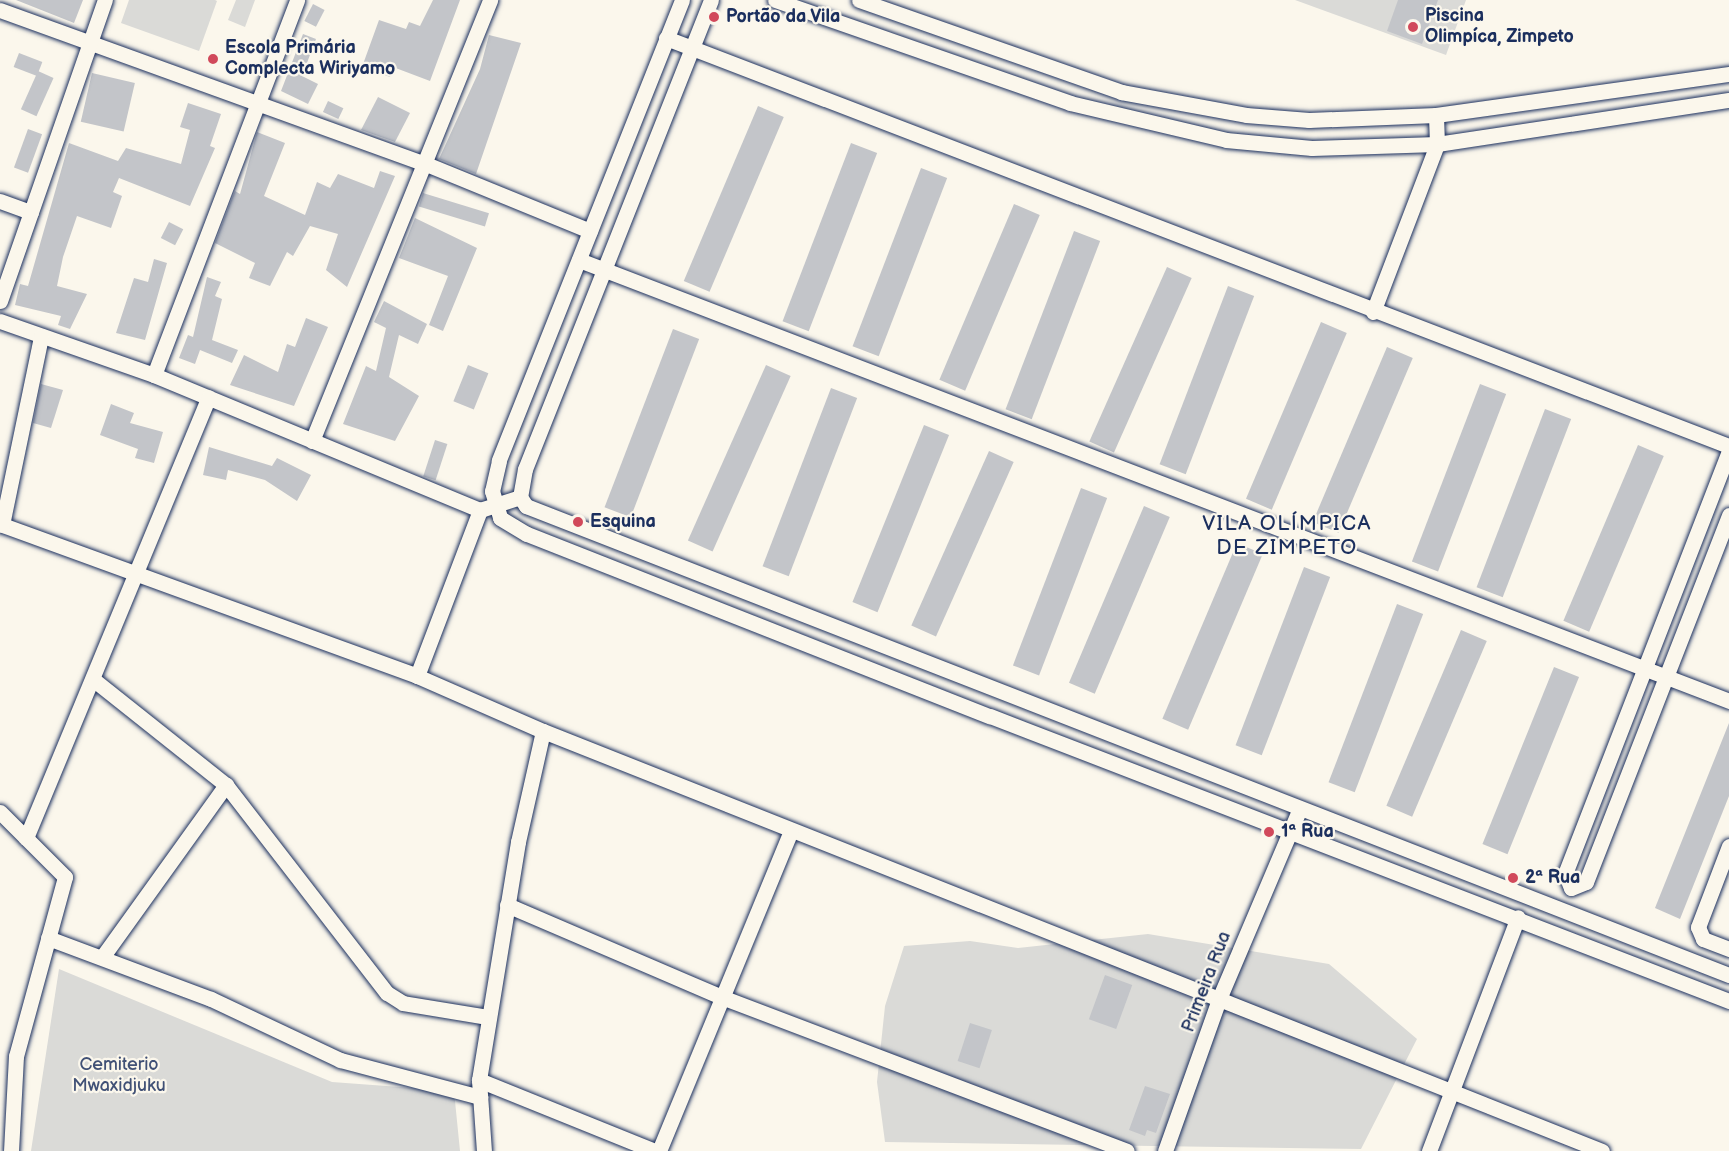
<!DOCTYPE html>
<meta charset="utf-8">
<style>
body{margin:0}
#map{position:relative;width:1729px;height:1151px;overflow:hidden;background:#fbf7ec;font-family:"Balsamiq Sans",sans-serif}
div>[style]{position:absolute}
.green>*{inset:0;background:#dadad7}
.building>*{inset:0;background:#c3c5c9;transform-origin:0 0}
.roads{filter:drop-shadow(0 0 2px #1b2f5e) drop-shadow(0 0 2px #1b2f5e)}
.street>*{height:15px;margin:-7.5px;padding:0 7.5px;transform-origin:7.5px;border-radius:7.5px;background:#fbf7ec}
.dots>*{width:16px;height:16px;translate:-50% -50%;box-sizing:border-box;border:3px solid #fbf7ec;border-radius:50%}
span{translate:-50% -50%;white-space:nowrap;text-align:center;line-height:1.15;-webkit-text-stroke:4.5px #fbf7ec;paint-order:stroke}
.poi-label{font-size:18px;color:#1b2f5e;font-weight:700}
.left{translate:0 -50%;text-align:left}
.street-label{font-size:18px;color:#1b2f5e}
.park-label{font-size:18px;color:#415176}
.quarter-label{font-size:21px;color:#1b2f5e;letter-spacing:1.5px}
</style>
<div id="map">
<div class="green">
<div style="clip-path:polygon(129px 0,215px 0,217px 1px,199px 51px,121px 23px)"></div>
<div style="clip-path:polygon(236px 0,255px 0,245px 27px,228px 20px)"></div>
<div style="clip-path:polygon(1295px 0,1466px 0,1446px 55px)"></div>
<div style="clip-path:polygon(1148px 934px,1329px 964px,1417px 1039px,1361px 1149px,885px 1142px,877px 1082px,885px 1006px,904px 946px,970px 941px,1018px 948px)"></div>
<div style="clip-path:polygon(59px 969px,332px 1082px,454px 1091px,460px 1151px,31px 1151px)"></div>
</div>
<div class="building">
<div style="clip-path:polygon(16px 0,83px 0,74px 23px)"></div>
<div style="clip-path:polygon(433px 0,460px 0,430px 81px,393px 67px,390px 77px,362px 67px,379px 20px,406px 29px,409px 22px,420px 26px)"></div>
<div style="clip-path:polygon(1398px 0,1438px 0,1422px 44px,1387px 31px)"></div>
<div style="left:313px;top:4px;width:13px;height:19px;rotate:27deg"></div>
<div style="clip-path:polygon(303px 34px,316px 39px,302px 76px,318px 84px,308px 104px,281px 91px)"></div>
<div style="clip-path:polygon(489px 35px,521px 43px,476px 174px,439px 159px,480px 69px)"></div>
<div style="left:19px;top:53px;width:25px;height:15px;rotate:21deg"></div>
<div style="left:38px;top:71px;width:17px;height:42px;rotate:24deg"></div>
<div style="left:92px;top:73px;width:44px;height:50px;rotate:13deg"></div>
<div style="clip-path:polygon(378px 97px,410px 113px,395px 142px,361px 130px)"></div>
<div style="left:328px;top:101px;width:17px;height:12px;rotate:25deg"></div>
<div style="clip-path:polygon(188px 103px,221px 114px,210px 146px,215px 148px,190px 206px,119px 178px,113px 192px,122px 196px,111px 228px,77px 216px,63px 257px,57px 286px,87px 294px,70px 329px,58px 325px,61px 316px,15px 305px,20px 284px,28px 286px,69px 143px,118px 161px,126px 148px,181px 164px,190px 130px,180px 127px)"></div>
<div style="left:758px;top:106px;width:28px;height:190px;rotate:23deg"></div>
<div style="left:28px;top:129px;width:15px;height:41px;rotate:20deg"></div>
<div style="clip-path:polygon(257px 132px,285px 143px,264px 196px,305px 215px,317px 182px,330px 188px,338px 174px,374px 188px,380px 171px,395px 176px,347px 287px,326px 270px,338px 234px,310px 226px,293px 256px,287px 252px,270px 286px,249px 278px,255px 263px,215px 243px,232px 198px,235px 191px,240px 194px)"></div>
<div style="left:851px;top:143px;width:28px;height:191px;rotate:21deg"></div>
<div style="left:921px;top:168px;width:28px;height:191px;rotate:21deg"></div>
<div style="left:423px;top:193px;width:69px;height:14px;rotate:17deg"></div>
<div style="left:1014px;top:204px;width:28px;height:191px;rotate:23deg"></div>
<div style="clip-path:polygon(415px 218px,477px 248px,443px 331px,429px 325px,448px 276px,399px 258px)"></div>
<div style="left:169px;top:222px;width:16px;height:18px;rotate:27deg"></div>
<div style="left:1074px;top:231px;width:28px;height:191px;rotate:21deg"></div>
<div style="clip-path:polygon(154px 259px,167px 263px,145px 340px,116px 333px,134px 278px,148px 282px)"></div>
<div style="left:1167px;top:267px;width:27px;height:191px;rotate:24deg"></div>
<div style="clip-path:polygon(207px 277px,221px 282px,215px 296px,222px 299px,212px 340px,238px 350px,232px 363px,200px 350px,195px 364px,179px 358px,188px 335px,193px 337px)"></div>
<div style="left:1228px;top:286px;width:28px;height:191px;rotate:21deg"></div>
<div style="clip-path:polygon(384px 301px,427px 324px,418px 344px,399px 335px,389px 377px,419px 396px,395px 441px,343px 424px,366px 366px,376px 371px,386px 328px,374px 322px)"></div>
<div style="clip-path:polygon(306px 318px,328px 327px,294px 406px,230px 385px,244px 355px,278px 372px,287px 344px,295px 347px)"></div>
<div style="left:1321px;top:322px;width:28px;height:192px;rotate:23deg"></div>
<div style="left:673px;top:329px;width:28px;height:191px;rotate:21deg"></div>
<div style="left:1387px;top:347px;width:28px;height:190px;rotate:23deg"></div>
<div style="left:468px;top:365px;width:22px;height:39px;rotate:22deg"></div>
<div style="left:766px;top:365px;width:27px;height:192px;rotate:24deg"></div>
<div style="clip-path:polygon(41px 384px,63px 390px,51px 428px,33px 423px)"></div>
<div style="left:1480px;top:384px;width:28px;height:190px;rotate:21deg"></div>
<div style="left:831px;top:388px;width:28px;height:191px;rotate:21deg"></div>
<div style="clip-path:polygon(111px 404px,134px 413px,130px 423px,163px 432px,154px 463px,135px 458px,138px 449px,100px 435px)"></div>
<div style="left:1545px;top:409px;width:28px;height:191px;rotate:21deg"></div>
<div style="left:924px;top:425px;width:27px;height:191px;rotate:22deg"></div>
<div style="left:435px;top:440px;width:13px;height:38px;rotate:18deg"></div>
<div style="left:1638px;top:445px;width:28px;height:191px;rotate:23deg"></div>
<div style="clip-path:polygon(209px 447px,272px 466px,277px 458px,311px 475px,297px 501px,265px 480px,228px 470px,226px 480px,203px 475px)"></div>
<div style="left:989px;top:451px;width:27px;height:191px;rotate:24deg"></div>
<div style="left:1081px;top:488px;width:28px;height:190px;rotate:21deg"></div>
<div style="left:1144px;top:506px;width:28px;height:192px;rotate:23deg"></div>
<div style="left:1237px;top:543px;width:28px;height:191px;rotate:23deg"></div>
<div style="left:1304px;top:567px;width:28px;height:191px;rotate:21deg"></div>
<div style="left:1397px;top:604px;width:28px;height:191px;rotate:21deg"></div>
<div style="left:1461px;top:630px;width:28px;height:191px;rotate:23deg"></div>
<div style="left:1554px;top:667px;width:27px;height:191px;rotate:22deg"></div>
<div style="clip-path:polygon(1729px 723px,1729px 796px,1680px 919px,1655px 908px)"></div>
<div style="left:1105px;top:975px;width:29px;height:47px;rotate:20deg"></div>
<div style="left:970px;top:1023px;width:23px;height:40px;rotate:18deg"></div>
<div style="clip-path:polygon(1145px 1086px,1170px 1094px,1156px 1133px,1147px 1130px,1145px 1136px,1129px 1130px)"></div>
</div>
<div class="roads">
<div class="street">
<div style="left:682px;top:0;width:496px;rotate:111.7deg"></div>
<div style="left:499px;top:461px;width:31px;rotate:103deg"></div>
<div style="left:492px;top:491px;width:28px;rotate:73deg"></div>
<div style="left:500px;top:518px;width:31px;rotate:31deg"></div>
<div style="left:527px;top:534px;width:497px;rotate:21.5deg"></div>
<div style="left:990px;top:716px;width:792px;rotate:21.09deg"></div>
<div style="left:711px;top:0;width:505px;rotate:111.63deg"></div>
<div style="left:525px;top:469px;width:28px;rotate:100deg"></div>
<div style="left:520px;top:497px;width:11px;rotate:56deg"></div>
<div style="left:526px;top:506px;width:1291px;rotate:21.3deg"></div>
<div style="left:775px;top:0;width:312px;rotate:19.2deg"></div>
<div style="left:1070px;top:103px;width:160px;rotate:13.3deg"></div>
<div style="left:1226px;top:140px;width:86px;rotate:5.3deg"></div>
<div style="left:1312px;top:148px;width:125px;rotate:-1.8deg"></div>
<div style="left:1437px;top:144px;width:295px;rotate:-8.6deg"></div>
<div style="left:859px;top:0;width:278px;rotate:19.3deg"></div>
<div style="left:1121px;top:92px;width:127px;rotate:10.4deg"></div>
<div style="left:1246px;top:115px;width:63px;rotate:4.5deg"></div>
<div style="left:1309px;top:120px;width:127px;rotate:-2.3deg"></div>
<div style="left:1436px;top:115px;width:296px;rotate:-8deg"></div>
<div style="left:0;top:10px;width:453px;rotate:19.9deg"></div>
<div style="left:426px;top:164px;width:177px;rotate:22.2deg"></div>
<div style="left:666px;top:38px;width:1139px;rotate:21deg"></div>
<div style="left:0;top:201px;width:33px;rotate:20deg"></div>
<div style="left:579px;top:260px;width:1232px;rotate:20.98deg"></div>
<div style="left:0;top:301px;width:319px;rotate:-70.8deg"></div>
<div style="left:1373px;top:312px;width:180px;rotate:-69.1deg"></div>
<div style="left:1437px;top:144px;width:29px;rotate:-92deg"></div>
<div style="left:0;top:321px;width:163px;rotate:19.3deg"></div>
<div style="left:154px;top:375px;width:353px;rotate:22.5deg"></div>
<div style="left:480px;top:510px;width:42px;rotate:-18deg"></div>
<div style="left:154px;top:375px;width:401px;rotate:-69.1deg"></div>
<div style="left:312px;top:441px;width:476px;rotate:-68deg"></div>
<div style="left:1729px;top:451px;width:453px;rotate:111.2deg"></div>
<div style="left:1565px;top:873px;width:16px;rotate:68deg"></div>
<div style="left:1571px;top:888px;width:16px;rotate:-22deg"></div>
<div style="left:1586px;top:882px;width:394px;rotate:-68.7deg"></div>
<div style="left:0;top:524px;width:444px;rotate:20deg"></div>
<div style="left:417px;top:676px;width:137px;rotate:23.6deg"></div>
<div style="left:543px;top:731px;width:114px;rotate:102.7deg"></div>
<div style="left:518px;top:842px;width:241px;rotate:99.3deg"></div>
<div style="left:479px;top:1080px;width:71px;rotate:86deg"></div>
<div style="left:2px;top:525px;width:193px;rotate:-78.3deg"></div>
<div style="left:417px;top:676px;width:178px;rotate:-69.2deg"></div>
<div style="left:94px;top:680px;width:169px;rotate:38.5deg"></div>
<div style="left:226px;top:785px;width:263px;rotate:52.3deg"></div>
<div style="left:387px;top:993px;width:19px;rotate:32deg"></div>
<div style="left:403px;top:1003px;width:86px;rotate:9.4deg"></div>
<div style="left:543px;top:731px;width:1139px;rotate:21.63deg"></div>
<div style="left:0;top:812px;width:92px;rotate:45deg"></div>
<div style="left:65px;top:877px;width:186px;rotate:105.3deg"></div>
<div style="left:16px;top:1056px;width:95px;rotate:93deg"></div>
<div style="left:26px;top:838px;width:477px;rotate:-67.5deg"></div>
<div style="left:1729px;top:846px;width:87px;rotate:110.9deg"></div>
<div style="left:1698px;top:927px;width:13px;rotate:67deg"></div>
<div style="left:1703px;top:939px;width:28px;rotate:21deg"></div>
<div style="left:507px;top:905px;width:231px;rotate:23.2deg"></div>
<div style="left:719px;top:996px;width:436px;rotate:20.8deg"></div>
<div style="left:48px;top:938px;width:174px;rotate:20.5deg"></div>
<div style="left:211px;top:999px;width:143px;rotate:25.3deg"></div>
<div style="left:340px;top:1060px;width:145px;rotate:14.8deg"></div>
<div style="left:103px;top:956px;width:211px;rotate:-54.3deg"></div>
<div style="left:479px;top:1080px;width:190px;rotate:22deg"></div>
<div style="left:659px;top:1151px;width:346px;rotate:-67.6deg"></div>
<div style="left:1165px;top:1151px;width:161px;rotate:-70.4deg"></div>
<div style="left:1219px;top:999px;width:207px;rotate:-67deg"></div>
<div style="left:1429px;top:1151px;width:250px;rotate:-69.2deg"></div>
</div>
</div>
<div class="dots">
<div style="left:714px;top:17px;background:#d1495b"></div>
<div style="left:1413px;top:27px;background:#d1495b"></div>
<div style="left:213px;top:59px;background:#d1495b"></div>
<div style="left:578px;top:522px;background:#d1495b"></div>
<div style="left:1269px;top:832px;background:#d1495b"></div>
<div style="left:1513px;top:878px;background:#d1495b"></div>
</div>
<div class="poi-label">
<span class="left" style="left:726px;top:17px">Portão da Vila</span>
<span class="left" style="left:1425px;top:27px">Piscina<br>Olimpíca, Zimpeto</span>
<span class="left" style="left:225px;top:59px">Escola Primária<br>Complecta Wiriyamo</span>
<span class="left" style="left:590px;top:522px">Esquina</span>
<span class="left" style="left:1281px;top:832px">1ª Rua</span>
<span class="left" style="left:1525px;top:878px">2ª Rua</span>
</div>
<div class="street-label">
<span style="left:1207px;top:982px;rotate:-69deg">Primeira Rua</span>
</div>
<div class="park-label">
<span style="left:119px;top:1076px">Cemiterio<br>Mwaxidjuku</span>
</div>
<div class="quarter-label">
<span style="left:1287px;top:536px">VILA OLÍMPICA<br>DE ZIMPETO</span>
</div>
</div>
